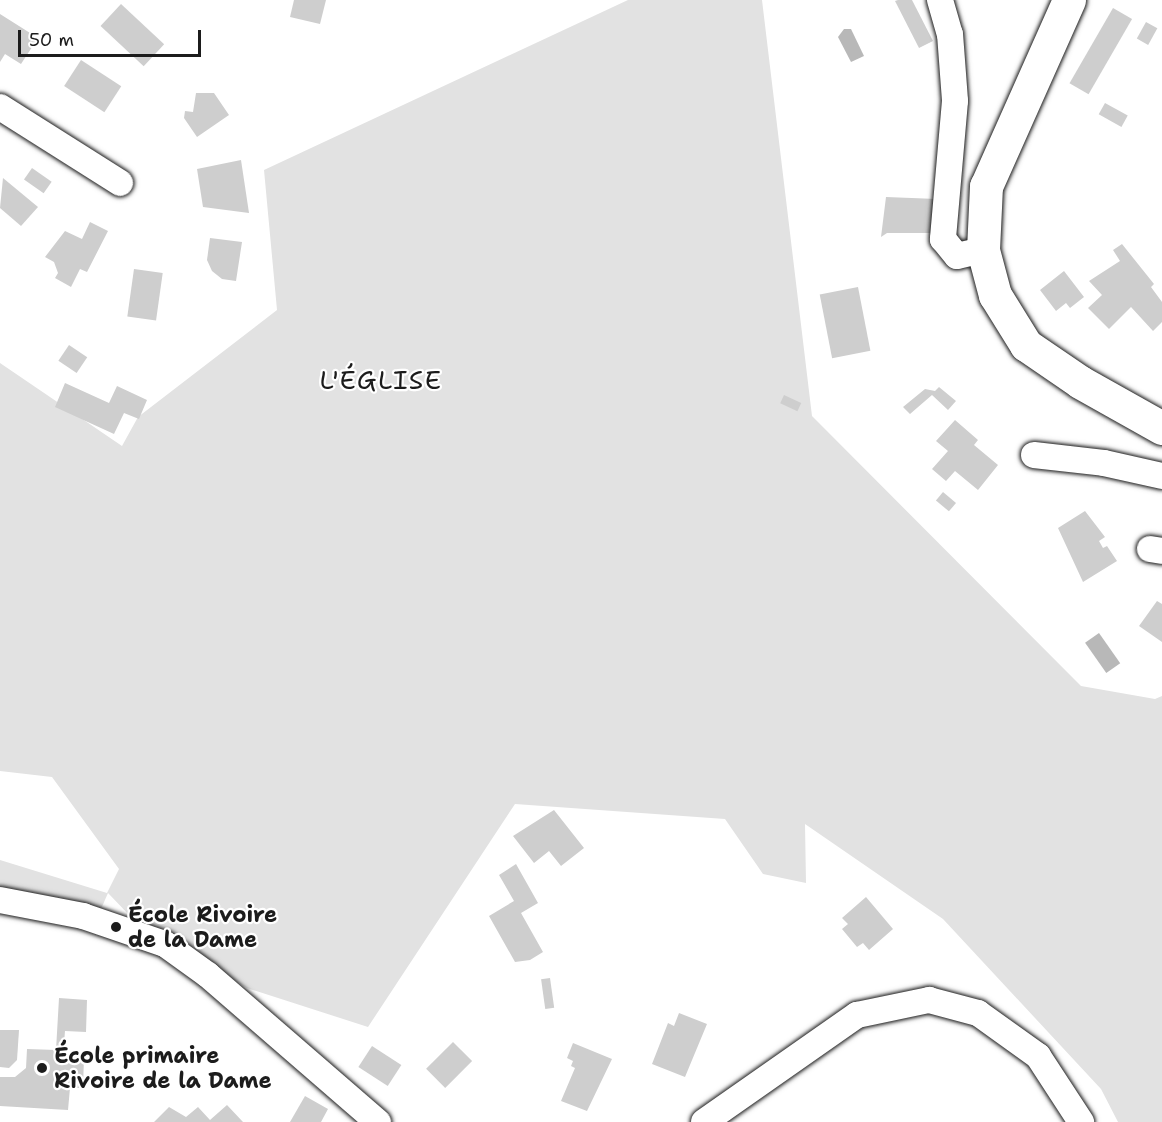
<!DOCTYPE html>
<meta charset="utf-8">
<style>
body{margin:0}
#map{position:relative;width:1162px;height:1122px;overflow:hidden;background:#fff;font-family:"Shantell Sans",sans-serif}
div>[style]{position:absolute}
.green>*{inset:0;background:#e2e2e2}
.water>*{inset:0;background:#b8b8b8;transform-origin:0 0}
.building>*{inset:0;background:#cecece;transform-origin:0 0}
.roads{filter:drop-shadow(0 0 2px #1c1c1c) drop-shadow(0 0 2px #1c1c1c)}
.minor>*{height:26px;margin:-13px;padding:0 13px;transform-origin:13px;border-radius:13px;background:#fff}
.secondary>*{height:33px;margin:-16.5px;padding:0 16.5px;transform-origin:16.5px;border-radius:16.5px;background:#fff}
.dots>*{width:16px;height:16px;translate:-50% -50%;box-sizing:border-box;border:3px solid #fff;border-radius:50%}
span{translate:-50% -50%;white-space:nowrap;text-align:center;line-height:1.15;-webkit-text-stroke:4.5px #fff;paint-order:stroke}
.poi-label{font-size:22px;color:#1c1c1c;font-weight:700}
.left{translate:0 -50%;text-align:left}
.quarter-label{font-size:26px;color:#1c1c1c;letter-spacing:1.5px}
.scale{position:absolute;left:18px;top:30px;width:183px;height:27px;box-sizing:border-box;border:3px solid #1c1c1c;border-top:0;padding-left:8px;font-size:18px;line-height:21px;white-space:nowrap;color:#1c1c1c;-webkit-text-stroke:4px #fff;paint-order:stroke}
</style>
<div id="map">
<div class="green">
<div style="clip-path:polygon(628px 0,762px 0,812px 416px,1081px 686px,1155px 699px,1162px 696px,1162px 1122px,1118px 1122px,1101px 1089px,943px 919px,805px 824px,806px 883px,763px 874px,725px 819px,515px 804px,368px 1027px,247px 988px,132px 918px,108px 893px,101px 909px,0 890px,0 860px,107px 893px,119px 869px,52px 777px,0 771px,0 363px,122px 446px,138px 417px,277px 310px,264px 170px)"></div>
</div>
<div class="water">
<div style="clip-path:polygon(844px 29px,851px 29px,864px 56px,851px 62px,838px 37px)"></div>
<div style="left:1099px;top:633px;width:37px;height:17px;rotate:55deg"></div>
</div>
<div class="building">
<div style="clip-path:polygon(294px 0,326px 0,320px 24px,290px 17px)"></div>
<div style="clip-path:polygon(898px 0,912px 0,933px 41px,919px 48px,895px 1px)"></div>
<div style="left:121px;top:4px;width:59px;height:30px;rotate:43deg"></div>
<div style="left:1113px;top:8px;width:22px;height:87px;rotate:30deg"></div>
<div style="clip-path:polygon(0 14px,38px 38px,21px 64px,5px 54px,0 62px)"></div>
<div style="left:1146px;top:22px;width:13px;height:19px;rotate:29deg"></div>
<div style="left:81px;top:60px;width:48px;height:31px;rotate:33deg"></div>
<div style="clip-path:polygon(196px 93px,214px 93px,229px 115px,197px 137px,184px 118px,185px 111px,193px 112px)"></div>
<div style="left:1105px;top:103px;width:26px;height:13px;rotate:29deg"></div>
<div style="clip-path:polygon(241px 160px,249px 213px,203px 207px,197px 169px)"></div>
<div style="left:32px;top:168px;width:24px;height:14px;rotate:35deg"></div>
<div style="clip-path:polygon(3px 178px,38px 207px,21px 226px,0 208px)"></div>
<div style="clip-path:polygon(886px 197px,937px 199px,935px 233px,887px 233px,881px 237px)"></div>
<div style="clip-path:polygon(90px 222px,108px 231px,87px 272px,80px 269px,71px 287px,55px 278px,58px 273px,54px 262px,45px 257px,65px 231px,82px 239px)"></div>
<div style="clip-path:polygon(210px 238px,242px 242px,236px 281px,222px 279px,212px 271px,207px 260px)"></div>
<div style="clip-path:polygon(1122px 244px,1154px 284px,1151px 287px,1162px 302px,1162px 322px,1153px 331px,1131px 307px,1109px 329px,1088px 308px,1102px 295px,1089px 281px,1120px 261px,1113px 250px)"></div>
<div style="left:134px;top:269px;width:29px;height:48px;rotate:8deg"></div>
<div style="clip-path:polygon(1064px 271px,1084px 297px,1070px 308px,1066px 303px,1056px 311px,1040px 290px)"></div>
<div style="left:858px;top:287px;width:65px;height:39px;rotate:79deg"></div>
<div style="left:69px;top:345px;width:22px;height:19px;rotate:34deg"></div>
<div style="clip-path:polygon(65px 383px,109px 403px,117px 386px,147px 400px,139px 419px,124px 413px,114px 434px,55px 407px)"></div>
<div style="clip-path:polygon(939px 387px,956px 401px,948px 410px,932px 395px,910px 414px,903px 407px,925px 389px,935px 391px)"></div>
<div style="left:784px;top:395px;width:19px;height:9px;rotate:25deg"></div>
<div style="clip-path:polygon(955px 420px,978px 440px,974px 445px,998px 465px,978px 490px,955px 471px,946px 481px,932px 469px,948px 451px,936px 441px)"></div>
<div style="left:943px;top:492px;width:17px;height:11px;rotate:40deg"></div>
<div style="clip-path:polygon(1085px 511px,1105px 537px,1099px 541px,1103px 548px,1107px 546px,1117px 561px,1083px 582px,1058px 528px)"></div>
<div style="clip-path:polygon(1157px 601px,1162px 604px,1162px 642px,1139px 626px)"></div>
<div style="clip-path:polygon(554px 810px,584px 848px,561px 866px,549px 851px,534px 863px,513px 836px)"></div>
<div style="clip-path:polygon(516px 864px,538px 903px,521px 913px,543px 952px,530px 960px,515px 962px,489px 916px,514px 901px,499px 875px)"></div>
<div style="clip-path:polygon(866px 897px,893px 929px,869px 950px,863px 943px,857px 947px,842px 929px,848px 924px,842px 918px)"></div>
<div style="left:550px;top:978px;width:30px;height:9px;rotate:82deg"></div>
<div style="clip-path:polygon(59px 998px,87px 1000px,86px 1032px,65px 1031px,63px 1056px,84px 1057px,83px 1088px,70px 1088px,68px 1110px,0 1106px,0 1077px,15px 1077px,26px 1068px,27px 1049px,56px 1050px)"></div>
<div style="clip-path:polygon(679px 1013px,707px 1024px,685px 1077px,652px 1064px,668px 1023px,674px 1026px)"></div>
<div style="clip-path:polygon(0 1030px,19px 1030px,17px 1060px,9px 1068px,0 1067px)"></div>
<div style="left:453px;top:1042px;width:27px;height:38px;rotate:45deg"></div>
<div style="clip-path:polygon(573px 1043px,612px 1059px,587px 1111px,561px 1101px,575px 1068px,571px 1066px,573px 1061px,567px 1058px)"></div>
<div style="left:372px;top:1046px;width:35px;height:25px;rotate:33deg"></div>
<div style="clip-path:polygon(305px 1096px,328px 1109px,321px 1122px,290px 1122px)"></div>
<div style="clip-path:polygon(227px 1105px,243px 1122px,154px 1122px,169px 1107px,186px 1117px,198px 1107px,210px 1120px)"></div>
</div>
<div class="roads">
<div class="minor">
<div style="left:940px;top:0;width:35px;rotate:74deg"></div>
<div style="left:950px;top:34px;width:67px;rotate:85.7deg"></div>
<div style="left:955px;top:101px;width:139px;rotate:95deg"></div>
<div style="left:943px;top:239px;width:22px;rotate:51deg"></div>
<div style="left:957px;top:256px;width:27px;rotate:-13deg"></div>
<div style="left:0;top:107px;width:142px;rotate:32.3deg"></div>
<div style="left:1034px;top:455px;width:70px;rotate:6.5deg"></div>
<div style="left:1104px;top:463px;width:59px;rotate:12.6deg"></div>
<div style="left:1150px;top:549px;width:12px;rotate:9deg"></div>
<div style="left:0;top:900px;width:85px;rotate:10.9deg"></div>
<div style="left:83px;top:916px;width:87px;rotate:18.9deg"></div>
<div style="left:165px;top:944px;width:53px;rotate:35.8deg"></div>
<div style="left:208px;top:975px;width:225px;rotate:40.9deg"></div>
<div style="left:704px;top:1122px;width:187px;rotate:-35deg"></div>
<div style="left:857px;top:1015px;width:74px;rotate:-11.8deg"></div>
<div style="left:929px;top:1000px;width:51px;rotate:14.9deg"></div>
<div style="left:978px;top:1013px;width:74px;rotate:35.6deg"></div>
<div style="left:1038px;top:1056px;width:79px;rotate:56.9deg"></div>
</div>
<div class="secondary">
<div style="left:1069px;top:0;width:204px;rotate:114deg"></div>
<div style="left:986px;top:186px;width:64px;rotate:92.7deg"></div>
<div style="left:983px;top:250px;width:47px;rotate:75.1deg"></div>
<div style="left:995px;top:295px;width:59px;rotate:58.2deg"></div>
<div style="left:1026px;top:345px;width:65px;rotate:34.4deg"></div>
<div style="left:1080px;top:382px;width:94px;rotate:29.3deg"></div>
</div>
</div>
<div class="dots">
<div style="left:116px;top:927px;background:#1c1c1c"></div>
<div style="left:42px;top:1068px;background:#1c1c1c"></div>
</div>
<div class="poi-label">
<span class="left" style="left:128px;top:927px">École Rivoire<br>de la Dame</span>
<span class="left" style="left:54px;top:1068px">École primaire<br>Rivoire de la Dame</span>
</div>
<div class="quarter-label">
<span style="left:381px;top:380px">L'ÉGLISE</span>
</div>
<div class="scale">50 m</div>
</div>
